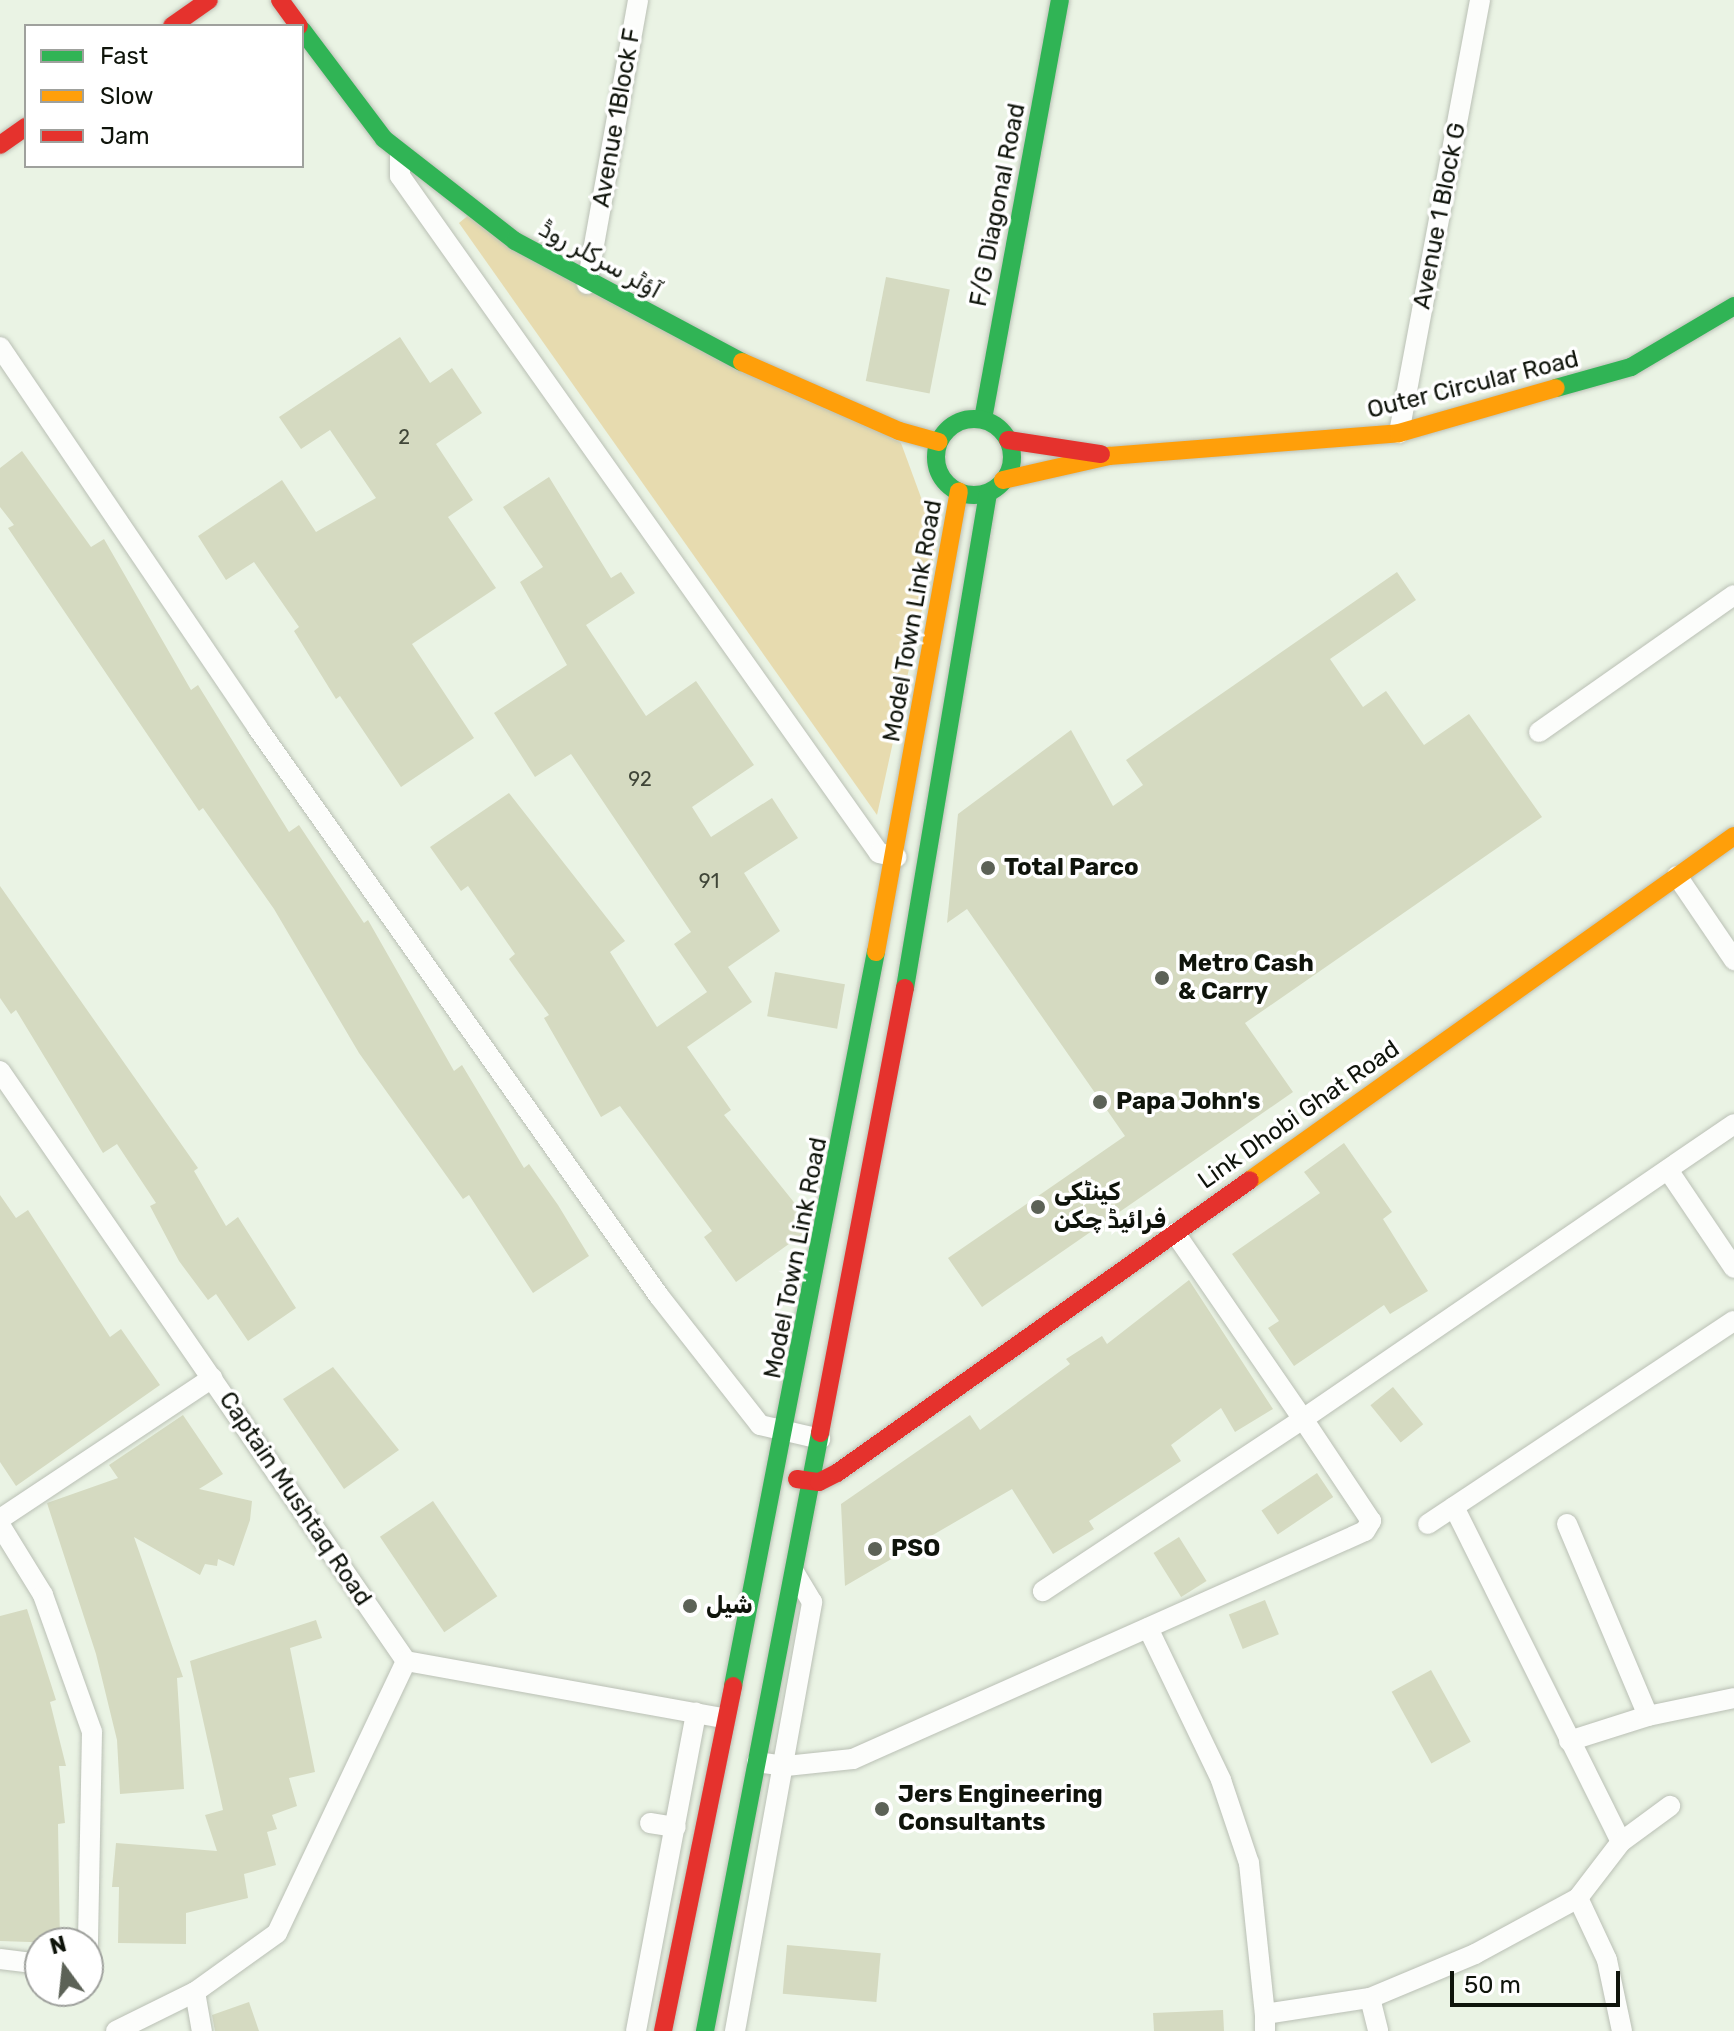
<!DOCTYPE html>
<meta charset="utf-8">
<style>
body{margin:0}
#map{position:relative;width:1734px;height:2031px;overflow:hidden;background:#eaf3e4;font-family:Rubik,Cairo,sans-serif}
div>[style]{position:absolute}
.green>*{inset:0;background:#e7dbaf}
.building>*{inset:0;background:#d5dac1;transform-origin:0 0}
.roads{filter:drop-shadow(0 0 2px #bac0b5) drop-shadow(0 0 2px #bac0b5)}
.street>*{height:20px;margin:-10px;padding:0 10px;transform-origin:10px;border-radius:10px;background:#fcfdfb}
.fast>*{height:18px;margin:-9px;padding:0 9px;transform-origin:9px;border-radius:9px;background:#30b455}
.fast>.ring{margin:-9px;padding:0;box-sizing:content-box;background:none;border:18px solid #30b455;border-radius:50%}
.slow>*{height:18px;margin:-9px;padding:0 9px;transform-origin:9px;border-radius:9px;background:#ff9f0a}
.jam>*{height:18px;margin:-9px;padding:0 9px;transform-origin:9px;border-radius:9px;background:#e5322d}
.dots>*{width:22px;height:22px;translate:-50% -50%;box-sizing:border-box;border:4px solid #fff;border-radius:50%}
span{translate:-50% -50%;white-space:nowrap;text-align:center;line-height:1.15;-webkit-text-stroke:7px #fff;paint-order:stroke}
.number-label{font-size:20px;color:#404638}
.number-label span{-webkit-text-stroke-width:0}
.street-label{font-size:24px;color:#0f140b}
.poi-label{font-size:24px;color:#0f140b;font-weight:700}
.left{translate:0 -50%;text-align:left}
.legend{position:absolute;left:24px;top:24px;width:280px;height:144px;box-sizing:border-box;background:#fff;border:2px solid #9fa19d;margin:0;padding:10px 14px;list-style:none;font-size:24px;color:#0f140b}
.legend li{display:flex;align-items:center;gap:16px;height:40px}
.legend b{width:40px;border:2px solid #9fa19d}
.north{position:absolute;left:24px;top:1927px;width:80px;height:80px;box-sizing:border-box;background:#fff;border:2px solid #9fa19d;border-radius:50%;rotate:345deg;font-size:22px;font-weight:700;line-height:32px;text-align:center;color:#0f140b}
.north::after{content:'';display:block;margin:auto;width:28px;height:36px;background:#5c6257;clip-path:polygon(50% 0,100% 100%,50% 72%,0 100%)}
.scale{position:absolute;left:1450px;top:1971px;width:170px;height:36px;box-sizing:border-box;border:4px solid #0f140b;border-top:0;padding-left:10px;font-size:24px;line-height:28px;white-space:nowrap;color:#0f140b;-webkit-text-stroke:6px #fff;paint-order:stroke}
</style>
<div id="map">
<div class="green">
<div style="clip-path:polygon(476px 209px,901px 443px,937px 541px,877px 815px,459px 223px)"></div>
</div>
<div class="building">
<div style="left:886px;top:277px;width:65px;height:106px;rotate:11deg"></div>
<div style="clip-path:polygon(400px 337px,430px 383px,452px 368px,482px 413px,436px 444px,473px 500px,448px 517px,496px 588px,412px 644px,474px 738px,401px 787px,340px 696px,336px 699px,294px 631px,299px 627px,254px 562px,226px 580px,198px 536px,282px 480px,316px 532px,376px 498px,330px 430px,301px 449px,279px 417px)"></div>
<div style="clip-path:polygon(22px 451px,91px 547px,104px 539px,191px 690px,198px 685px,289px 832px,299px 825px,364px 923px,368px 920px,454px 1071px,462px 1065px,524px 1168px,529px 1164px,558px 1205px,589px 1256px,533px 1293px,469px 1195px,463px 1199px,359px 1053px,274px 909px,203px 808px,199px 811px,8px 528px,14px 525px,0 507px,0 468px)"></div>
<div style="clip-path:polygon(549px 477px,611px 578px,621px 572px,635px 593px,586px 625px,646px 716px,696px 681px,754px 765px,692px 807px,711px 837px,772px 798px,798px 838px,744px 873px,780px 931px,728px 967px,752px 1002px,687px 1047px,731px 1110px,724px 1115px,809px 1221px,807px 1231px,736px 1282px,704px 1237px,712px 1231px,620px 1106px,601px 1117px,544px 1018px,549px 1015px,509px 959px,515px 954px,468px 886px,461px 891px,430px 847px,509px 793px,625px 941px,610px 952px,657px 1027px,707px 992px,674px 944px,691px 932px,571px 754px,535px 777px,494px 713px,567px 665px,520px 582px,543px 567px,503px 507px)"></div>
<div style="clip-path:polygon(1397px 572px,1416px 600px,1330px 659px,1363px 707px,1386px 691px,1424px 745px,1469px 714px,1542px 817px,1245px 1023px,1293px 1092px,982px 1307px,948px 1258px,1125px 1136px,967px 909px,947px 923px,958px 814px,1071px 730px,1113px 806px,1143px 785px,1126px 760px)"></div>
<div style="clip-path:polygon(0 886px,198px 1168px,194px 1171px,226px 1226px,238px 1217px,296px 1308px,248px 1341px,216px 1294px,208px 1300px,179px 1261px,150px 1206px,156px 1203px,117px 1144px,103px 1153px,16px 1010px,11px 1014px,0 998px)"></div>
<div style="left:775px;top:972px;width:71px;height:45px;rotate:10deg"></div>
<div style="clip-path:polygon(1344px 1143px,1392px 1212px,1383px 1219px,1428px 1291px,1390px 1314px,1384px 1305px,1294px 1366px,1268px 1328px,1279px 1321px,1232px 1254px,1320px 1193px,1304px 1172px)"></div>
<div style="clip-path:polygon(0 1195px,16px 1218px,28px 1210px,110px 1337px,121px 1329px,160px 1385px,16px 1486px,0 1462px)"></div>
<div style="clip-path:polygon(1189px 1280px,1273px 1409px,1235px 1432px,1221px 1408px,1171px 1445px,1181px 1461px,1089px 1521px,1094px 1529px,1053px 1554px,1012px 1489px,845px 1586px,841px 1504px,970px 1415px,980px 1430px,1070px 1364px,1066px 1359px,1102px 1336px,1107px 1344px)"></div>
<div style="clip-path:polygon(333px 1367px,399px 1450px,344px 1489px,283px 1399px)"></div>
<div style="left:1393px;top:1387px;width:48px;height:29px;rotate:51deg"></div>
<div style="clip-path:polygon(183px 1415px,223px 1474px,199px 1489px,252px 1501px,250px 1520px,234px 1566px,218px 1559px,217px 1566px,205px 1564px,200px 1575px,134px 1537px,183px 1677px,177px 1678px,184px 1789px,120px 1794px,117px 1740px,96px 1654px,47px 1503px,118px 1478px,109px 1465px)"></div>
<div style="left:1317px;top:1473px;width:29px;height:67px;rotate:56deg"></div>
<div style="left:433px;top:1501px;width:115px;height:64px;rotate:56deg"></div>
<div style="left:1179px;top:1537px;width:52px;height:30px;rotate:58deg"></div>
<div style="left:1265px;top:1600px;width:37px;height:39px;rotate:68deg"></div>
<div style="clip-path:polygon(27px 1609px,56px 1700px,50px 1702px,66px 1766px,59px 1766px,65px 1823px,58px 1824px,60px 1943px,0 1941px,0 1616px)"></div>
<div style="clip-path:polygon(316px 1620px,322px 1638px,290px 1648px,315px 1772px,289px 1778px,297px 1806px,272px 1815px,277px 1829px,267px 1832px,276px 1865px,244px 1874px,248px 1898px,186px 1913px,186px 1944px,118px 1943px,119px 1887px,112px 1887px,116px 1843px,217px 1851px,205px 1815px,223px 1810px,190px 1661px)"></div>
<div style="left:1431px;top:1670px;width:82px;height:45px;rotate:61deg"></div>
<div style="left:787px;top:1945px;width:94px;height:49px;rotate:5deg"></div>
<div style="clip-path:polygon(249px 2002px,259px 2031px,215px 2031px,212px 2015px)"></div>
<div style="clip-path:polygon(1223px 2010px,1224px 2031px,1154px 2031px,1153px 2013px)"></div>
</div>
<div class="roads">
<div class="street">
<div style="left:400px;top:153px;width:23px;rotate:90deg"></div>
<div style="left:400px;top:176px;width:829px;rotate:54.72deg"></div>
<div style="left:879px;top:853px;width:18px;rotate:13deg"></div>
<div style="left:587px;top:284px;width:289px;rotate:-79.8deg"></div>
<div style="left:0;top:347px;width:459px;rotate:55.9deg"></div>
<div style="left:257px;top:727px;width:697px;rotate:54.76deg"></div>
<div style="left:659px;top:1296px;width:164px;rotate:51.9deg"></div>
<div style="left:760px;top:1425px;width:62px;rotate:13.1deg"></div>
<div style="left:1399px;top:433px;width:441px;rotate:-79.4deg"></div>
<div style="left:1539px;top:732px;width:238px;rotate:-35.1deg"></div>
<div style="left:1677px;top:876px;width:102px;rotate:55.8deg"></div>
<div style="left:0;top:1071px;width:716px;rotate:55.47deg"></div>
<div style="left:406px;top:1661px;width:323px;rotate:10.2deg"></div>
<div style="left:1668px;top:1170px;width:118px;rotate:56deg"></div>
<div style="left:1175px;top:1233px;width:226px;rotate:55.5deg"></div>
<div style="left:1303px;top:1419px;width:522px;rotate:-34.39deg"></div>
<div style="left:1454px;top:1507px;width:374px;rotate:63.5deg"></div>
<div style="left:0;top:1519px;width:255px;rotate:-33.6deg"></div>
<div style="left:1428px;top:1524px;width:367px;rotate:-33.6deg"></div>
<div style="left:1567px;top:1524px;width:208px;rotate:67.1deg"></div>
<div style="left:0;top:1525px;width:82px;rotate:58.4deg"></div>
<div style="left:43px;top:1595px;width:145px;rotate:70.3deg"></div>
<div style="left:92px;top:1732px;width:215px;rotate:91.1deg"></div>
<div style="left:1148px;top:1628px;width:169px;rotate:64.3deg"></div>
<div style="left:1221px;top:1780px;width:88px;rotate:71.4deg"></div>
<div style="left:1249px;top:1863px;width:152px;rotate:84deg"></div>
<div style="left:1569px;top:1741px;width:83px;rotate:-17.6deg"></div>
<div style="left:1648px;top:1716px;width:88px;rotate:-11.8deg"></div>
<div style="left:757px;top:1762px;width:29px;rotate:8deg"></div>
<div style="left:786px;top:1766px;width:67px;rotate:-6deg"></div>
<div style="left:853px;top:1759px;width:560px;rotate:-24deg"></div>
<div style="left:1365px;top:1531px;width:12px;rotate:-59deg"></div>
<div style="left:1371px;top:1521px;width:123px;rotate:-123.7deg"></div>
<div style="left:1303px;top:1419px;width:312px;rotate:146.5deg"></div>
<div style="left:650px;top:1823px;width:26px;rotate:9deg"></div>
<div style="left:1578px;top:1898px;width:68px;rotate:64.9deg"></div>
<div style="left:1607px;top:1960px;width:73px;rotate:78.1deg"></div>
<div style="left:0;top:1959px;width:40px;rotate:7.1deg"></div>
<div style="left:195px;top:1992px;width:40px;rotate:80deg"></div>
<div style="left:1370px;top:1998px;width:34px;rotate:76deg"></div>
<div style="left:116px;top:2031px;width:88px;rotate:-26.3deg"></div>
<div style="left:195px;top:1992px;width:101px;rotate:-35.7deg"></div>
<div style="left:277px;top:1933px;width:301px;rotate:-64.6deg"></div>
<div style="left:636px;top:2031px;width:324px;rotate:-79.3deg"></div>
<div style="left:735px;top:2031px;width:436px;rotate:-79.8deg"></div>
<div style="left:812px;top:1602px;width:33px;rotate:-121deg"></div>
<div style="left:1265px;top:2031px;width:17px;rotate:-90deg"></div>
<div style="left:1265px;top:2014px;width:106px;rotate:-8.7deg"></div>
<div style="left:1370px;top:1998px;width:114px;rotate:-22.7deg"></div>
<div style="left:1475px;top:1954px;width:117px;rotate:-28.5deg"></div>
<div style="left:1578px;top:1898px;width:71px;rotate:-52.5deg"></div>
<div style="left:1621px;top:1842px;width:61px;rotate:-36.3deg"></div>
</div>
<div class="fast">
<div style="left:302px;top:30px;width:136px;rotate:53deg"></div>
<div style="left:384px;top:139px;width:166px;rotate:37.9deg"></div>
<div style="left:515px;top:241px;width:257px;rotate:28.1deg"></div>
<div style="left:1556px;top:388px;width:78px;rotate:-15.6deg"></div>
<div style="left:1631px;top:367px;width:120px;rotate:-30.6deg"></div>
<div style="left:983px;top:419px;width:426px;rotate:-79.6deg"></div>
<div class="ring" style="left:936px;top:419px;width:58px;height:58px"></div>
<div style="left:905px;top:988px;width:502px;rotate:-80.48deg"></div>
<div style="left:733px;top:1686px;width:748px;rotate:-78.98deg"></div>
<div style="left:705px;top:2031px;width:609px;rotate:-79.11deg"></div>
</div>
<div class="slow">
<div style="left:742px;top:362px;width:171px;rotate:23.7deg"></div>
<div style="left:899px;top:431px;width:41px;rotate:15.4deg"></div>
<div style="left:1003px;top:480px;width:109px;rotate:-12.8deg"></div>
<div style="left:1109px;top:456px;width:291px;rotate:-4.5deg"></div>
<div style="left:1399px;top:433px;width:163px;rotate:-16deg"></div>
<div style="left:876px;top:952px;width:468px;rotate:-79.8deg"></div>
<div style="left:1250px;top:1180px;width:594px;rotate:-35.4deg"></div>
</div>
<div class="jam">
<div style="left:280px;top:0;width:32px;rotate:54deg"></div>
<div style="left:172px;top:26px;width:45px;rotate:-35.1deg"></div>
<div style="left:0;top:145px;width:32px;rotate:-35deg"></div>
<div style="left:1008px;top:440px;width:94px;rotate:8.6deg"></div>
<div style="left:820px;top:1433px;width:453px;rotate:-79.2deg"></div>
<div style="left:797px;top:1479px;width:22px;rotate:8deg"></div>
<div style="left:819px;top:1482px;width:20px;rotate:-27deg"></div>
<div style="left:837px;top:1473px;width:506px;rotate:-35.35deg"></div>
<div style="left:663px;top:2031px;width:352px;rotate:-78.5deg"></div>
</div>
</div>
<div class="dots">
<div style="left:988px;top:868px;background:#5c6257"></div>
<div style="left:1162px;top:978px;background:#5c6257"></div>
<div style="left:1100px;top:1102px;background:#5c6257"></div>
<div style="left:1038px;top:1207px;background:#5c6257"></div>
<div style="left:875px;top:1549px;background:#5c6257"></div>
<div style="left:690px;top:1606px;background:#5c6257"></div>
<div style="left:882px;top:1809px;background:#5c6257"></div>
</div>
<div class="number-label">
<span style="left:404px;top:437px">2</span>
<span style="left:640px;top:779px">92</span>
<span style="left:709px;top:881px">91</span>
</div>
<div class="street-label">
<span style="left:617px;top:118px;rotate:-80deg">Avenue 1Block F</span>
<span style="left:998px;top:205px;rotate:-79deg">F/G Diagonal Road</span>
<span style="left:1440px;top:216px;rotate:-79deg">Avenue 1 Block G</span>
<span style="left:600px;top:260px;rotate:29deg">آؤٹر سرکلر روڈ</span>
<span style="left:1473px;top:385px;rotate:-14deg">Outer Circular Road</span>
<span style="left:913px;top:621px;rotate:-80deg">Model Town Link Road</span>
<span style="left:1299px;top:1115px;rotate:-35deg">Link Dhobi Ghat Road</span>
<span style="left:796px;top:1258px;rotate:-79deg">Model Town Link Road</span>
<span style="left:295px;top:1499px;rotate:56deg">Captain Mushtaq Road</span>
</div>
<div class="poi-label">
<span class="left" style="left:1004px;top:868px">Total Parco</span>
<span class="left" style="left:1178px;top:978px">Metro Cash<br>&amp; Carry</span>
<span class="left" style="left:1116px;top:1102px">Papa John's</span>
<span class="left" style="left:1054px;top:1207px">کینٹکی<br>فرائیڈ چکن</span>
<span class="left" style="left:891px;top:1549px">PSO</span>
<span class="left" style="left:706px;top:1606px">شیل</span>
<span class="left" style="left:898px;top:1809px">Jers Engineering<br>Consultants</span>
</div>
<ul class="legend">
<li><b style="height:10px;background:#30b455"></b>Fast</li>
<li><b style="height:10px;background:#ff9f0a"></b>Slow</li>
<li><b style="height:10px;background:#e5322d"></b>Jam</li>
</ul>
<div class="north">N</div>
<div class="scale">50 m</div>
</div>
